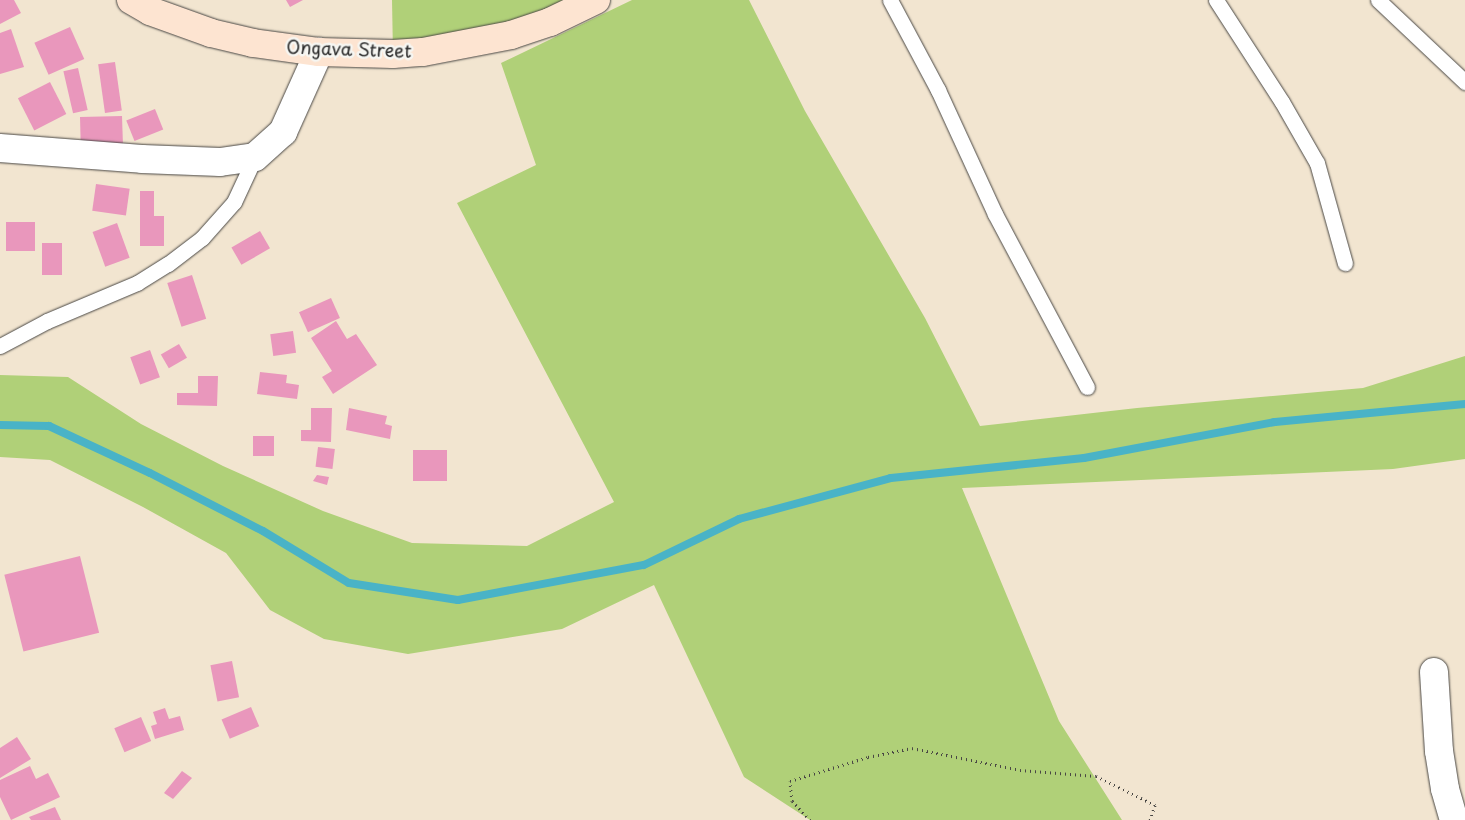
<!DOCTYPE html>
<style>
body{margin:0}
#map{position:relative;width:1465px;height:820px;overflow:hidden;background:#f2e5d0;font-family:"Playpen Sans",sans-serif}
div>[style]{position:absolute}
.green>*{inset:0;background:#b0d078}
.stream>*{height:8px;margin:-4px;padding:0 4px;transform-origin:4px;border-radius:4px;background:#49b3c7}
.building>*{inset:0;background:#e997bc;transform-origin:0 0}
.path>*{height:3px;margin-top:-1.5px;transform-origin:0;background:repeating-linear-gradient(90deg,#494744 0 1px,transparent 0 5px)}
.roads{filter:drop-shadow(0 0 1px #494744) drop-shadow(0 0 1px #494744)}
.lane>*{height:15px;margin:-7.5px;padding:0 7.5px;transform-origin:7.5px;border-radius:7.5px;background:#fff}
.street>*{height:28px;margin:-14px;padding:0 14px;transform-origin:14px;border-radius:14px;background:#fff}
.secondary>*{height:28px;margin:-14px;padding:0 14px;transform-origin:14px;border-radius:14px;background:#fde4d1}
span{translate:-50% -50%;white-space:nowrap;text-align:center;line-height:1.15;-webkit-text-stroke:5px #f6f6f2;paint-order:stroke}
.street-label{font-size:18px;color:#2b2b2b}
</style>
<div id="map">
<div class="green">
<div style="clip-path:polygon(392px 0,596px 0,393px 54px)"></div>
<div style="clip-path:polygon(632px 0,749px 0,805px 111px,925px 318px,980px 426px,1137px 408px,1363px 388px,1465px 356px,1465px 459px,1393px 469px,962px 488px,1059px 721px,1122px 820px,810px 820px,744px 777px,654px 585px,562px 629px,408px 654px,324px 639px,270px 610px,226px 553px,143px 507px,50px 460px,0 457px,0 375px,68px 377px,141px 424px,223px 466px,323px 511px,412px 543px,527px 546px,614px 502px,457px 203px,536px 165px,501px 63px)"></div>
</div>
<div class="stream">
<div style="left:0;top:425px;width:49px;rotate:1.2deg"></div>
<div style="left:49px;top:426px;width:111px;rotate:25deg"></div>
<div style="left:150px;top:473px;width:127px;rotate:27.2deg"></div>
<div style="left:263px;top:531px;width:100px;rotate:31.2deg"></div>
<div style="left:349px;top:583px;width:110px;rotate:8.9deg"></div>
<div style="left:458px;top:600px;width:189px;rotate:-10.7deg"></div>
<div style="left:644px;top:565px;width:106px;rotate:-25.8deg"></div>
<div style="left:739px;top:519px;width:157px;rotate:-15.1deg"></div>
<div style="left:891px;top:478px;width:194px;rotate:-5.9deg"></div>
<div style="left:1084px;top:458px;width:194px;rotate:-10.7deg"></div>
<div style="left:1275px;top:422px;width:191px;rotate:-5.4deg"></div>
</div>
<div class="building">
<div style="clip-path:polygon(0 0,14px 0,21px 13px,0 24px)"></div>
<div style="clip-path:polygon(286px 0,303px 0,290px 7px)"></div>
<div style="left:70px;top:27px;width:35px;height:39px;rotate:66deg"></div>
<div style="clip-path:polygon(11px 29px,24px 67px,0 74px,0 33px)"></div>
<div style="left:115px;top:62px;width:49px;height:17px;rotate:82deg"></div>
<div style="left:78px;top:68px;width:43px;height:15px;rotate:77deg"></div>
<div style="left:50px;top:82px;width:36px;height:36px;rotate:63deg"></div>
<div style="left:155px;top:109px;width:22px;height:31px;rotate:68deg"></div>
<div style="clip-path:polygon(122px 116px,123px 146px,81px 155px,80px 117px)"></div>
<div style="left:96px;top:184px;width:34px;height:27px;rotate:8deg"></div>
<div style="clip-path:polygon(140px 191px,154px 191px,154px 216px,164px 216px,164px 246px,140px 246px)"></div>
<div style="left:6px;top:222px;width:29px;height:29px"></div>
<div style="left:117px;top:223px;width:37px;height:26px;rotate:70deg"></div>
<div style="left:260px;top:231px;width:20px;height:33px;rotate:60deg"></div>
<div style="left:62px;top:243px;width:32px;height:20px;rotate:90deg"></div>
<div style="left:192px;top:275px;width:46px;height:26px;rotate:72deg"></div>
<div style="left:331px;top:298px;width:22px;height:35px;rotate:66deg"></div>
<div style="clip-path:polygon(336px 321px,347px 339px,356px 334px,377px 365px,333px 394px,322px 377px,332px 371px,311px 338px)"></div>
<div style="left:293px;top:331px;width:22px;height:23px;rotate:82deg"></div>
<div style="left:179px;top:344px;width:16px;height:21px;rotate:60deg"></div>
<div style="left:150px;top:350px;width:29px;height:21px;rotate:70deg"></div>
<div style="clip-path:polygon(260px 372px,287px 375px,286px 383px,299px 385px,297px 399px,257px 394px)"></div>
<div style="clip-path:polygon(198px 376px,218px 376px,217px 406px,177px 405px,177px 393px,198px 393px)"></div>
<div style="clip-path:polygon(311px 408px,332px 408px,331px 442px,301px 441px,301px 430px,311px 430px)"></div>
<div style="clip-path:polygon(349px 408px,387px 416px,385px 424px,392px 426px,390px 439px,346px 430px)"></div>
<div style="left:253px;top:436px;width:21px;height:20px"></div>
<div style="left:318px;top:447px;width:17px;height:20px;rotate:7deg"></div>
<div style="left:413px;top:450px;width:34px;height:31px"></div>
<div style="clip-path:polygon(317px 475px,329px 477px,327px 485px,313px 481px)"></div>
<div style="left:80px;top:556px;width:79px;height:78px;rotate:76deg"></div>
<div style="left:232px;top:661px;width:37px;height:22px;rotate:79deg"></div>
<div style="left:251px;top:707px;width:21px;height:32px;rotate:67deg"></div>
<div style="clip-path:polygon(165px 708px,169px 719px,180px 716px,184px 730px,155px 739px,151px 726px,157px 724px,153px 712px)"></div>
<div style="left:141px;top:717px;width:26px;height:29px;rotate:67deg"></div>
<div style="clip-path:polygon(17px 737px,31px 759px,0 778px,0 748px)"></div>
<div style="clip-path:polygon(30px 766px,36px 779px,48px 773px,60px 797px,11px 820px,0 797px,0 780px)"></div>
<div style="clip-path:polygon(182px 771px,192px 778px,173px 799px,164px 793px)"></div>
<div style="clip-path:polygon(55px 807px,61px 820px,31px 820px,29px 817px)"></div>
</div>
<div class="path">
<div style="left:810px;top:820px;width:26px;rotate:-133deg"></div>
<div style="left:792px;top:801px;width:20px;rotate:-96deg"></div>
<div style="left:790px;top:781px;width:82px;rotate:-17.1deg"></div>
<div style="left:868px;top:757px;width:45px;rotate:-11.6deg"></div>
<div style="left:912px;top:748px;width:110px;rotate:11.5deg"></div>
<div style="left:1020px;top:770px;width:76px;rotate:4.5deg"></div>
<div style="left:1096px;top:776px;width:66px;rotate:26.2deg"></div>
<div style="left:1155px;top:805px;width:16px;rotate:108deg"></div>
</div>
<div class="roads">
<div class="lane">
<div style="left:890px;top:0;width:102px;rotate:61.9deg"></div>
<div style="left:938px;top:90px;width:136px;rotate:65.3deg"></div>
<div style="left:995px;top:214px;width:196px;rotate:62deg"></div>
<div style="left:1216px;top:0;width:121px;rotate:57.1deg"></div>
<div style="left:1282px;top:102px;width:70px;rotate:60.2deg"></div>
<div style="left:1317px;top:163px;width:104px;rotate:74.4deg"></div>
<div style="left:1378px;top:0;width:120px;rotate:43.3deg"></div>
<div style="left:0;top:346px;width:53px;rotate:-28deg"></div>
<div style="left:47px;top:321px;width:98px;rotate:-22.9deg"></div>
<div style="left:137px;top:283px;width:36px;rotate:-32deg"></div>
<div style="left:168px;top:264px;width:43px;rotate:-37.4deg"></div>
<div style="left:202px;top:238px;width:48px;rotate:-48.4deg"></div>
<div style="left:234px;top:202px;width:50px;rotate:-65deg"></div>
</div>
<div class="street">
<div style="left:0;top:148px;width:142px;rotate:4.4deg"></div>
<div style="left:142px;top:159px;width:78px;rotate:2.2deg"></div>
<div style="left:220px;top:162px;width:35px;rotate:-8deg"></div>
<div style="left:255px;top:157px;width:38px;rotate:-42deg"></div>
<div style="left:283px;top:132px;width:88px;rotate:-65.8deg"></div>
<div style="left:1434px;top:672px;width:79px;rotate:86.4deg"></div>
<div style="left:1439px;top:751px;width:38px;rotate:81deg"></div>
<div style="left:1445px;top:789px;width:32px;rotate:74deg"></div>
</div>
<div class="secondary">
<div style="left:131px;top:0;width:22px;rotate:30deg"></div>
<div style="left:150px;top:11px;width:65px;rotate:19.8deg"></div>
<div style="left:211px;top:33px;width:43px;rotate:13.4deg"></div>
<div style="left:253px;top:43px;width:67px;rotate:7.8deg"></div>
<div style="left:319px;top:52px;width:74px;rotate:1.5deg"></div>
<div style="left:393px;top:54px;width:30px;rotate:-4deg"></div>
<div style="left:423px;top:52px;width:90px;rotate:-10.9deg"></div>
<div style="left:511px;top:35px;width:41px;rotate:-18.4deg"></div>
<div style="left:550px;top:22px;width:51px;rotate:-25.6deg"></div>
</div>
</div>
<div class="street-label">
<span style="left:349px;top:49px;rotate:2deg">Ongava Street</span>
</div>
</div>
